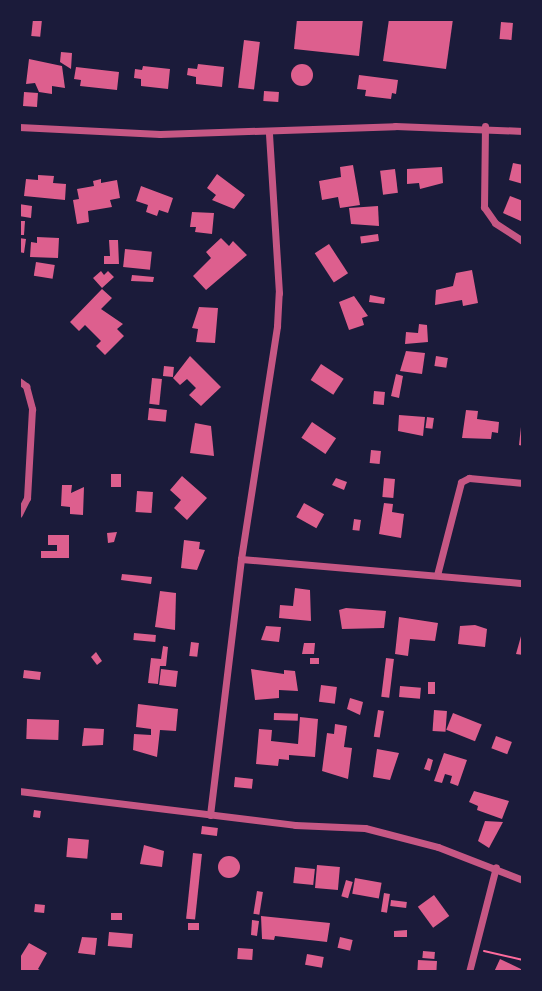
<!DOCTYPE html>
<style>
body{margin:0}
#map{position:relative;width:542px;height:991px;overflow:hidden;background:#1b1b3a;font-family:"PT Sans Narrow",sans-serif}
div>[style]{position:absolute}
.building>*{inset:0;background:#dd5f8e;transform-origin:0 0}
.round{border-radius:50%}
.path>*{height:2px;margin:-1px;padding:0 1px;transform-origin:1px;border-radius:1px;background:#ff6b9d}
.minor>*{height:7px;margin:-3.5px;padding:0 3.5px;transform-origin:3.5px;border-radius:3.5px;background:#c65784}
span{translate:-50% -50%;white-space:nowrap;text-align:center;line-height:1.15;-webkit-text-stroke:5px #1b1b3a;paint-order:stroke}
.frame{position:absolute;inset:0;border:21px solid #1b1b3a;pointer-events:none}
</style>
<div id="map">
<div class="building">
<div style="left:33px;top:19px;width:9px;height:17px;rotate:6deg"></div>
<div style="clip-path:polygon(297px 19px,363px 19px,359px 56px,294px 49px)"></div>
<div style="clip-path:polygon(389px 19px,453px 19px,446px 69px,383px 61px)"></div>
<div style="left:501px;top:22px;width:12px;height:17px;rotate:5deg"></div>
<div style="left:244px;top:40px;width:16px;height:48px;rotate:7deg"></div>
<div style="clip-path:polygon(61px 52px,72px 53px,71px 69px,60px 62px)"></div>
<div style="clip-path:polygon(29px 59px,62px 66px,65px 88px,52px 86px,52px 94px,39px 92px,35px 83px,26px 84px)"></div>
<div class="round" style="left:291px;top:64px;width:22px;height:22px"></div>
<div style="clip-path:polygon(198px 64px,224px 67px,222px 87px,196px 84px,196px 77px,187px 75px,188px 68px,197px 69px)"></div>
<div style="clip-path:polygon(143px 66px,170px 69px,168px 89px,141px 86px,141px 79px,134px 78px,135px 69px,142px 70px)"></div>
<div style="clip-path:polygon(76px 67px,119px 72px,117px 90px,80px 86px,81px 80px,74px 79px)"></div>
<div style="clip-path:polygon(359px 75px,398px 80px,396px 94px,392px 93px,391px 99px,365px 96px,366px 90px,357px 89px)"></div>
<div style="left:264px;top:91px;width:15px;height:10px;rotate:4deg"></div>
<div style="left:24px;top:92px;width:14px;height:14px;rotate:4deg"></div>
<div style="clip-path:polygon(513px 163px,523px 165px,523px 184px,509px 180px)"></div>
<div style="clip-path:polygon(353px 165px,360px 205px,340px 208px,338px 197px,322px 200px,319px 181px,341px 177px,340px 167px)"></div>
<div style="clip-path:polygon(442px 167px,443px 183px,420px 189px,419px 183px,407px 184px,407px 169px)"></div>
<div style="left:395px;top:169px;width:24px;height:15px;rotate:83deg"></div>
<div style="clip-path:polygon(217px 174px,245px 195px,234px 209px,212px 200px,216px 195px,207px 188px)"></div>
<div style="clip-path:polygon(38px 175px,54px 176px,53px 183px,66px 184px,65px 200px,24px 196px,26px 179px,38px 180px)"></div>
<div style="clip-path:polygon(101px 179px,101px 183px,117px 180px,120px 198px,110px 200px,112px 207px,88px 211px,89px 222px,77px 224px,73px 200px,79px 199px,77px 189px,94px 186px,93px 181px)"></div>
<div style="clip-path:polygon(141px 186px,173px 198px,168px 213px,159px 210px,157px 216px,146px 212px,148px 205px,136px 201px)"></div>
<div style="clip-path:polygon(510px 196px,523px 201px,523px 222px,503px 213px)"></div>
<div style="clip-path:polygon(19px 204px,32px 206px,31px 218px,19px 216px)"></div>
<div style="clip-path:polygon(378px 206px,379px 226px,351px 224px,349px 208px)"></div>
<div style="clip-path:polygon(192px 212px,214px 213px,212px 234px,195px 232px,196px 227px,190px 227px)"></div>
<div style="clip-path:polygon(19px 221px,25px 221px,24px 235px,19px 235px)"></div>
<div style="left:378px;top:234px;width:7px;height:18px;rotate:82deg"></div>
<div style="clip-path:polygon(37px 237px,59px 238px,58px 258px,30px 257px,31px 242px,37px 243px)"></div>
<div style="clip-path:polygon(19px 238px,26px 239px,24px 253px,19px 252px)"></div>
<div style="clip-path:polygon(221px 238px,229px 246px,233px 241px,247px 255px,206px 290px,193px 276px,211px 258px,206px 252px)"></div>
<div style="clip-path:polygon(109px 240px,118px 240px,119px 264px,104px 264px,104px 256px,110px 256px)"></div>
<div style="left:329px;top:244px;width:35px;height:17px;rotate:57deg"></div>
<div style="left:125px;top:249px;width:27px;height:18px;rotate:6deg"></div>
<div style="left:36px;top:262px;width:19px;height:14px;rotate:9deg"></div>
<div style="clip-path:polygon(472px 270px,478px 303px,463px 306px,462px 300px,435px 305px,436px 290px,453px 286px,456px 273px)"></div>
<div style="clip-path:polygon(101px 271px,104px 275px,108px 271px,114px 277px,102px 288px,93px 278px)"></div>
<div style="clip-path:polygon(132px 275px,154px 277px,153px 282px,131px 281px)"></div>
<div style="clip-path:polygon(102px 289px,112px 298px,101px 309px,123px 324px,117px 329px,124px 336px,105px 355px,96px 346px,101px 341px,85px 325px,79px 331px,70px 322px)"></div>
<div style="clip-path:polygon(370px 295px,385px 298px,384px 304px,369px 302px)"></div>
<div style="clip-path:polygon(354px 296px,368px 316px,362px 318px,364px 325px,349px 330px,339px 302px)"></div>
<div style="clip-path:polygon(199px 307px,218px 308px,215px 343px,196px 342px,198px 329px,192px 328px)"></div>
<div style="clip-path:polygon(419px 324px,427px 325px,428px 342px,405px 344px,406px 332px,418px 333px)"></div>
<div style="clip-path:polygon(406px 351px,425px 353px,422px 374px,400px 371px)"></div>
<div style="clip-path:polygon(190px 356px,221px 387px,201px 406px,189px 395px,196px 388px,187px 379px,180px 385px,173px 378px)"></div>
<div style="left:436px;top:356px;width:12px;height:10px;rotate:9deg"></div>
<div style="left:321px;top:364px;width:27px;height:19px;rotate:33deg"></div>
<div style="left:164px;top:366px;width:10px;height:10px;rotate:6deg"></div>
<div style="clip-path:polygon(396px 374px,403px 376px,399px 398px,391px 396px)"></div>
<div style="left:152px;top:378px;width:10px;height:26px;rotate:6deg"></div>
<div style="left:374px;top:391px;width:11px;height:13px;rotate:5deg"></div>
<div style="left:149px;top:408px;width:18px;height:12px;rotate:6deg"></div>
<div style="clip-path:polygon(466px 410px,478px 411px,477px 419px,499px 422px,498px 433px,492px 432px,491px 439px,462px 438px)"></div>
<div style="clip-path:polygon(399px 415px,425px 417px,423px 436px,398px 431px)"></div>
<div style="left:427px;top:417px;width:7px;height:11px;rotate:8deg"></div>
<div style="left:312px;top:422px;width:29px;height:19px;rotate:34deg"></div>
<div style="clip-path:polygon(195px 423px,211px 426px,214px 456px,190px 453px)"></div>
<div style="clip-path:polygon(521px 427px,523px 427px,523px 446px,519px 445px)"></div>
<div style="left:371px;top:450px;width:10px;height:13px;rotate:6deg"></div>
<div style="left:111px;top:474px;width:10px;height:13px"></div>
<div style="clip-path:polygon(182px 476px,207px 498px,187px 520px,174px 508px,181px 500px,170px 490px)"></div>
<div style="clip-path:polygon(336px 478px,347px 482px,344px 490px,332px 485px)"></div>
<div style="left:384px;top:478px;width:11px;height:19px;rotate:5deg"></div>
<div style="clip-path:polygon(62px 485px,72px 485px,71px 493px,84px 487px,83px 515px,70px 514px,70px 507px,61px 506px)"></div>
<div style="left:137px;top:491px;width:16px;height:21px;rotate:4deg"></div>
<div style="left:304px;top:503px;width:23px;height:16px;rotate:29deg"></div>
<div style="clip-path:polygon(384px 503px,393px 504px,392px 512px,404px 514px,401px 538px,379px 534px)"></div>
<div style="left:354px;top:519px;width:7px;height:11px;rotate:8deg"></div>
<div style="clip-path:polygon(117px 532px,114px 542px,108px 543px,107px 533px)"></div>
<div style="clip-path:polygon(48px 535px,69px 535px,69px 558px,41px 558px,41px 551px,57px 551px,57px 545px,48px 545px)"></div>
<div style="clip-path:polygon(184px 540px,200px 542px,199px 549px,205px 550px,197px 570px,181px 568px)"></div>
<div style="clip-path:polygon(122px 574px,152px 577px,151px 584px,121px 580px)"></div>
<div style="clip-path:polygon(295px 588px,310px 590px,311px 621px,279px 618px,280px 605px,293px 606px)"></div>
<div style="clip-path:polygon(160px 591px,176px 593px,175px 630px,155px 627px)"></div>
<div style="clip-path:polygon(346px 608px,386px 611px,384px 628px,342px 629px,339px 610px)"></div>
<div style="clip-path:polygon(399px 617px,438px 623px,435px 641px,410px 639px,408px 656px,395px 654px)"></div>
<div style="clip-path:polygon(475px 625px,487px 629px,485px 647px,458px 644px,460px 626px)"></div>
<div style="clip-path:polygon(266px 626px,281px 627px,279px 642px,261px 640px)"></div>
<div style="clip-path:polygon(523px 629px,523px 655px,516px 654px)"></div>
<div style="left:134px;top:633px;width:22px;height:7px;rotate:5deg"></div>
<div style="left:191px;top:642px;width:8px;height:14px;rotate:7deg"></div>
<div style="clip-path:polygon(304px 643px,315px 643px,314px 654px,302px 654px)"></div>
<div style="clip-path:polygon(163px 646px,168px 647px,166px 666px,160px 666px,158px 684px,148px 683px,151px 658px,161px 659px)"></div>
<div style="clip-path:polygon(96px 652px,102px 661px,97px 665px,91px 657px)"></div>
<div style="left:310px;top:658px;width:9px;height:6px"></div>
<div style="left:386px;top:658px;width:8px;height:39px;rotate:7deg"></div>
<div style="left:161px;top:669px;width:17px;height:16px;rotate:7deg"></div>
<div style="clip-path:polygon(251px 669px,284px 674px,284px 670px,295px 671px,298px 691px,279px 690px,279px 698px,255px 700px)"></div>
<div style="left:24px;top:670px;width:17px;height:8px;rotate:7deg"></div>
<div style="left:428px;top:682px;width:7px;height:12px"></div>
<div style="left:321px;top:685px;width:16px;height:17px;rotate:7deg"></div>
<div style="left:400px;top:686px;width:21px;height:11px;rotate:5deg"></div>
<div style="clip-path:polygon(350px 698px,363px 702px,360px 715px,347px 709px)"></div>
<div style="clip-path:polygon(138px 704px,178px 709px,176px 731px,160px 730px,157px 757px,133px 750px,134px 734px,151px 735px,151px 729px,136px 727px)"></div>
<div style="left:378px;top:710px;width:6px;height:27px;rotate:9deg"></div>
<div style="left:434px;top:710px;width:13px;height:21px;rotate:4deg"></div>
<div style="left:274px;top:713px;width:24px;height:7px;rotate:2deg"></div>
<div style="left:453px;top:713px;width:31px;height:18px;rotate:22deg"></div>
<div style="clip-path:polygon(300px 717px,318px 719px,315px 757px,289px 755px,289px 760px,279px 759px,278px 766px,256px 764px,259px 729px,272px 730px,271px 741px,298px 744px)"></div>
<div style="left:27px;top:719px;width:32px;height:20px;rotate:2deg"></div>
<div style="clip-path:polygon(335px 724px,347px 726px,344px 747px,352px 748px,348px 779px,322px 771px,327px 733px,334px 734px)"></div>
<div style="clip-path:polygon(84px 728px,104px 729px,103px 745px,82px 746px)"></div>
<div style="left:496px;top:736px;width:17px;height:13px;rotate:21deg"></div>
<div style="clip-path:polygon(377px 749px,399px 753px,390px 780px,373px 777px)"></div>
<div style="clip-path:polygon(444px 753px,467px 760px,458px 786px,450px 783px,452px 776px,445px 774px,442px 783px,434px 781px)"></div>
<div style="clip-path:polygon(428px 758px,433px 760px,430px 771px,424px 769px)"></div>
<div style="left:235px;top:777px;width:18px;height:10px;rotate:6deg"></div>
<div style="clip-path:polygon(474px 791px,509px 801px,502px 819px,477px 810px,478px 806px,469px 802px)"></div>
<div style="left:34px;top:810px;width:7px;height:7px;rotate:8deg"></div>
<div style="clip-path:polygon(485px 821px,503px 822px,489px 848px,478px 841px)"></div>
<div style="left:202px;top:826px;width:16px;height:8px;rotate:7deg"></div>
<div style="left:68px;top:838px;width:21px;height:19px;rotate:5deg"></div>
<div style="clip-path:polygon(144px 845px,164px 851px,162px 867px,140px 864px)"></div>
<div style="left:193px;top:853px;width:9px;height:66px;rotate:6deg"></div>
<div class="round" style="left:218px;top:856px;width:22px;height:22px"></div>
<div style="left:317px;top:865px;width:23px;height:23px;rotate:5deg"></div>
<div style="left:295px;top:867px;width:20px;height:16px;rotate:6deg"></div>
<div style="left:355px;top:878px;width:27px;height:16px;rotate:10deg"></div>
<div style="left:346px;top:880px;width:7px;height:17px;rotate:16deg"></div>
<div style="left:257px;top:891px;width:6px;height:23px;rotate:9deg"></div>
<div style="left:384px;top:893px;width:6px;height:19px;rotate:9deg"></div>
<div style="left:434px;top:895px;width:26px;height:20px;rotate:54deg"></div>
<div style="left:391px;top:900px;width:16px;height:6px;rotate:7deg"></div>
<div style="left:35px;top:904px;width:10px;height:8px;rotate:6deg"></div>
<div style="left:111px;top:913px;width:11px;height:7px"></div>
<div style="clip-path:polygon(261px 916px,330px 923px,327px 942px,275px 936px,274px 940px,262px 939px)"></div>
<div style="clip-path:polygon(252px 920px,259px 921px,257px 936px,251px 935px)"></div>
<div style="left:188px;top:923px;width:11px;height:7px"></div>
<div style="clip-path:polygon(407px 930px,407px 937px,394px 937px,394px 931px)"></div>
<div style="left:109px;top:932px;width:24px;height:14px;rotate:5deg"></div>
<div style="clip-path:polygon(82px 937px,97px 938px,95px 955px,78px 953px)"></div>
<div style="left:340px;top:937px;width:13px;height:11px;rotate:13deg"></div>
<div style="clip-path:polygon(29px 943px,47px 953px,38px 969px,43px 972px,19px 972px,19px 959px)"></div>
<div style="left:238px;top:948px;width:15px;height:11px;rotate:4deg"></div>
<div style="left:423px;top:951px;width:12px;height:7px;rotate:5deg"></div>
<div style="left:307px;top:954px;width:17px;height:11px;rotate:10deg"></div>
<div style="clip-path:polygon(500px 959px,523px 970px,523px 972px,494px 972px)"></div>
<div style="left:418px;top:960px;width:19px;height:12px;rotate:3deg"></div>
</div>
<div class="path">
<div style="left:484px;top:951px;width:40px;rotate:13deg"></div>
</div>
<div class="minor">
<div style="left:485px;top:126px;width:81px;rotate:90.7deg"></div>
<div style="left:484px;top:207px;width:19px;rotate:55deg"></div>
<div style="left:495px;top:223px;width:33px;rotate:33deg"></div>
<div style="left:19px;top:127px;width:141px;rotate:2.8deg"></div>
<div style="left:160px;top:134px;width:235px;rotate:-1.9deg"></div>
<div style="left:395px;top:126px;width:128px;rotate:2.2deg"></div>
<div style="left:19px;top:381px;width:9px;rotate:36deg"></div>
<div style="left:26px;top:386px;width:24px;rotate:75deg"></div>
<div style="left:32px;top:409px;width:89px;rotate:93.2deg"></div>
<div style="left:27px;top:498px;width:18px;rotate:117deg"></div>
<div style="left:241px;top:559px;width:283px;rotate:4.9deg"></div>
<div style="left:437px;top:575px;width:96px;rotate:-75.5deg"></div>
<div style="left:461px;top:482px;width:9px;rotate:-27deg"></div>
<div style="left:469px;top:478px;width:54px;rotate:5.3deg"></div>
<div style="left:19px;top:791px;width:278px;rotate:7deg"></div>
<div style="left:295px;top:825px;width:70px;rotate:2.5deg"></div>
<div style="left:365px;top:828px;width:75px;rotate:14.6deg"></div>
<div style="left:438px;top:847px;width:91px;rotate:21.2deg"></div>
<div style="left:210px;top:815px;width:258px;rotate:-83.1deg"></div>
<div style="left:241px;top:559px;width:236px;rotate:-81.2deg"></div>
<div style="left:277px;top:326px;width:33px;rotate:-87deg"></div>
<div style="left:279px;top:293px;width:161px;rotate:-93.6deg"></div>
<div style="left:469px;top:972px;width:108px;rotate:-75.6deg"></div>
</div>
<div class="frame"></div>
</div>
